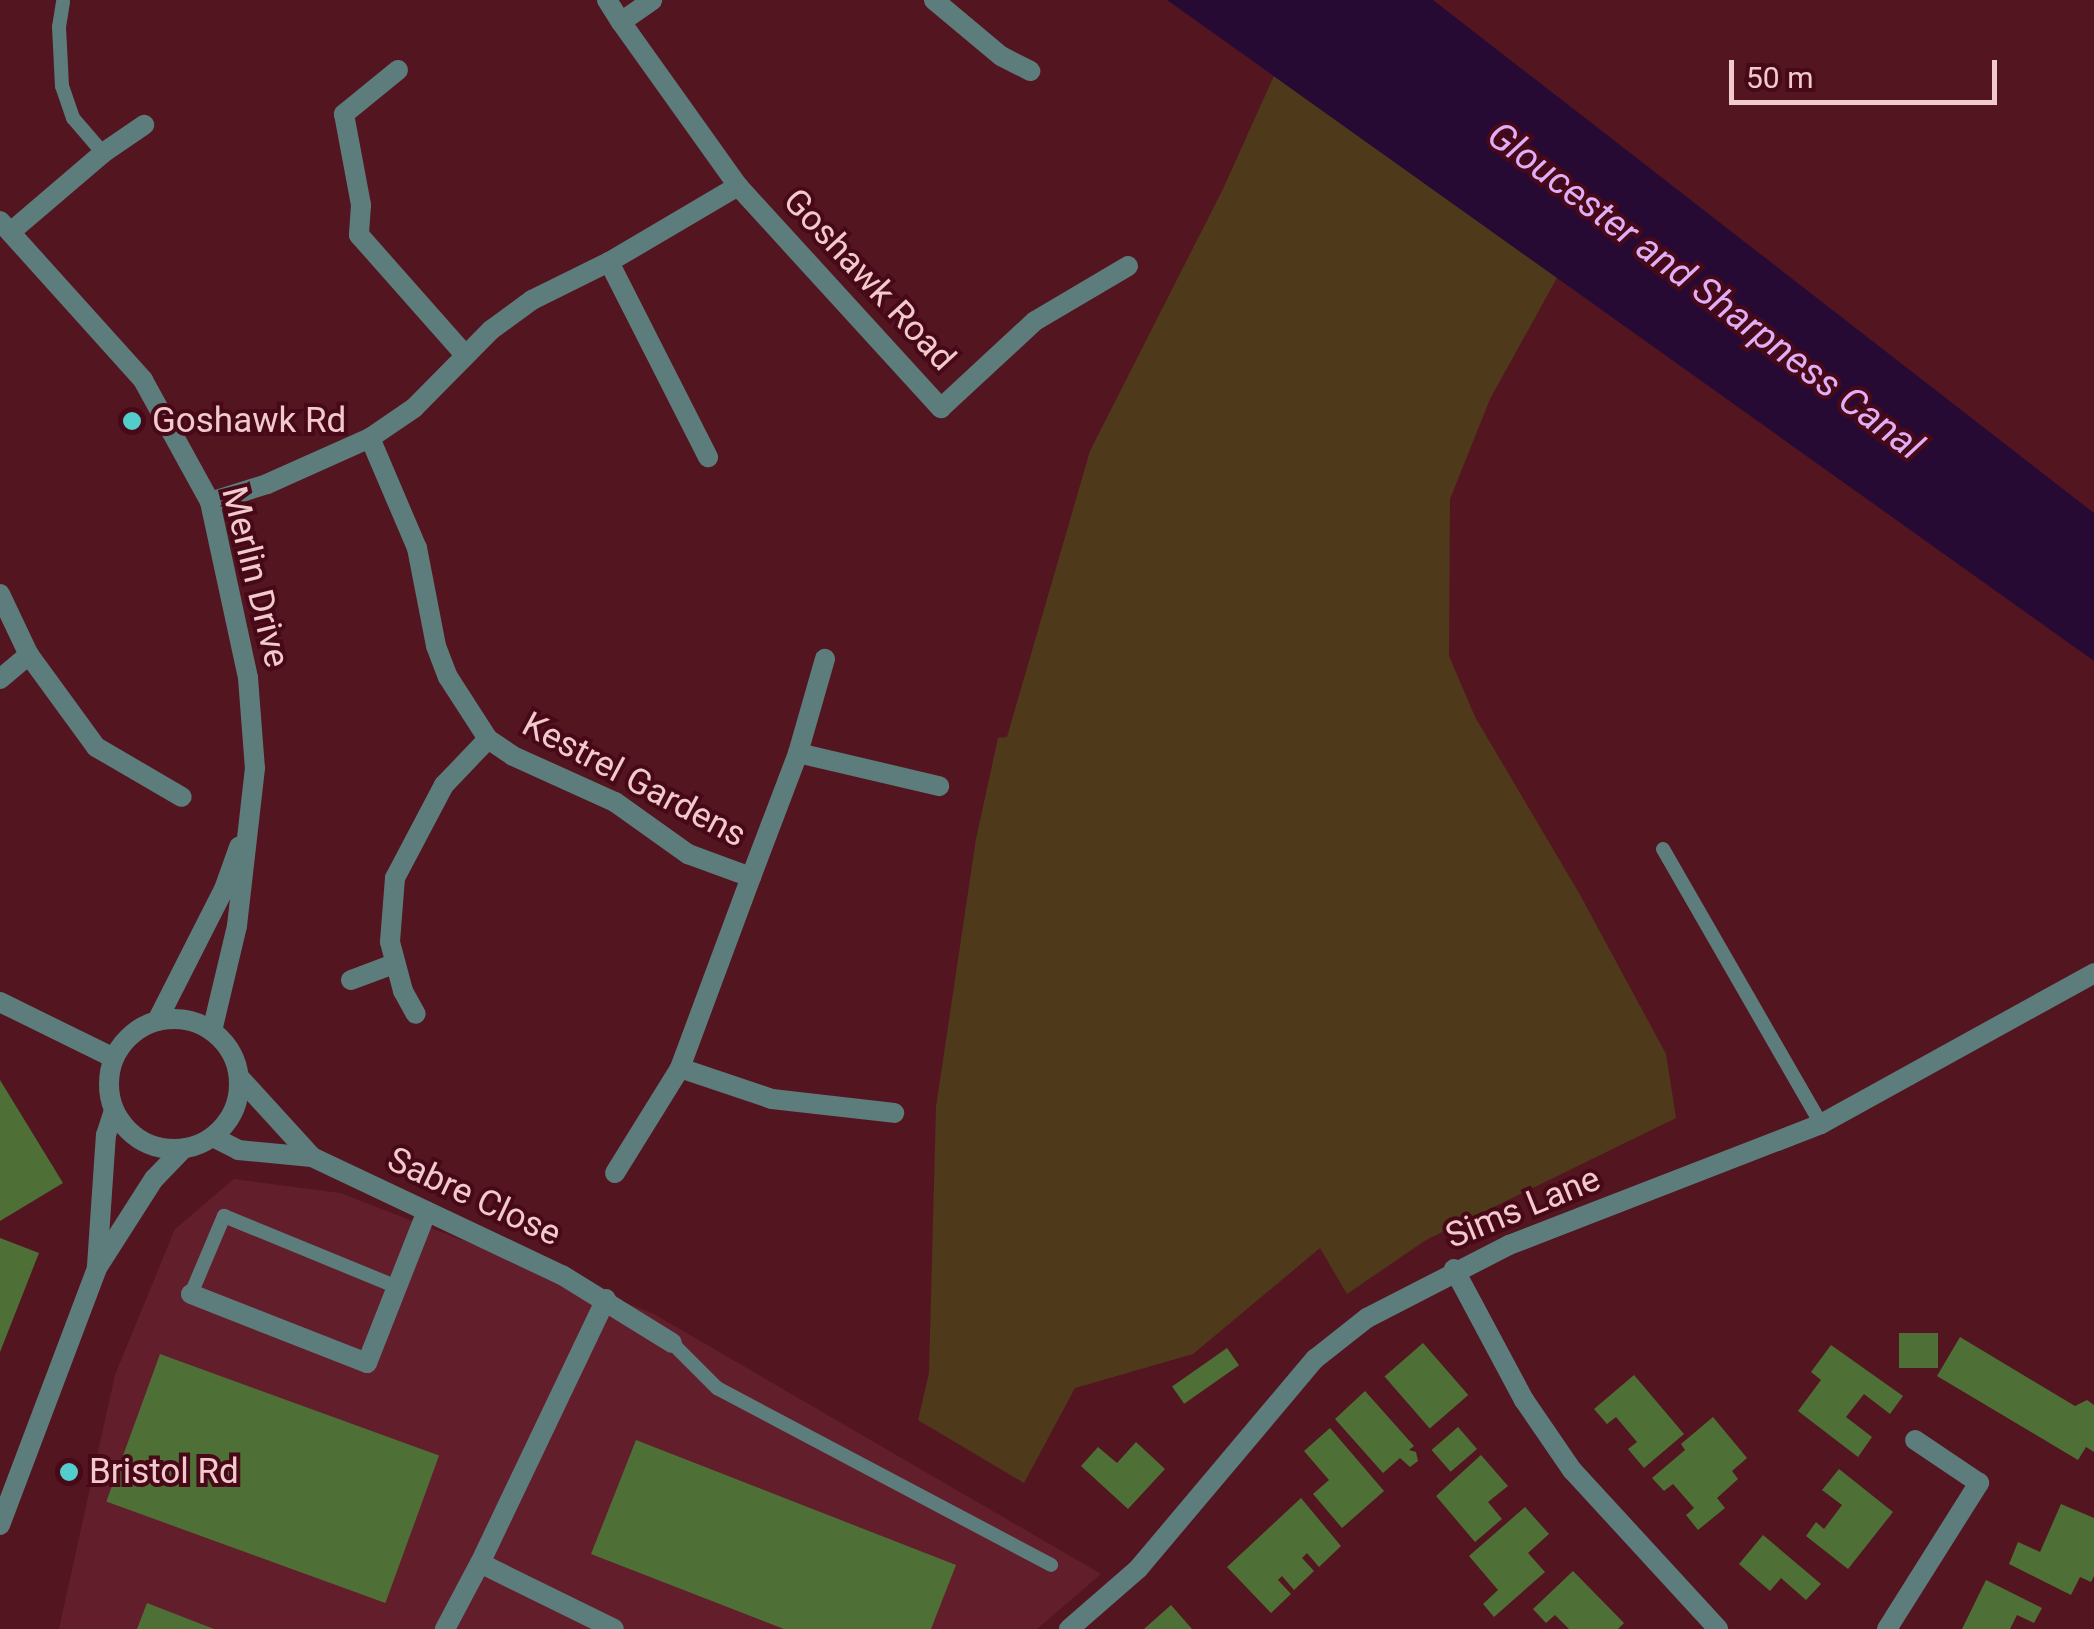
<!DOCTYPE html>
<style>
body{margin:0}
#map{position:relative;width:2094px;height:1629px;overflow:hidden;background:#531621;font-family:Roboto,sans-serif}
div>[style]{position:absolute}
.built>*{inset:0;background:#631e2c}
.green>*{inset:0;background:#4f391b}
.water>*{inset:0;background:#270a34}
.building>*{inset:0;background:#4e6f36;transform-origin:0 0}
.lane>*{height:14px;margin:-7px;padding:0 7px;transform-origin:7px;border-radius:7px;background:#5c7d7b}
.street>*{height:20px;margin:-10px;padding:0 10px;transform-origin:10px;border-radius:10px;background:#5c7d7b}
.street>.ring{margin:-10px;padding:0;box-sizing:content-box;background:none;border:20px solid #5c7d7b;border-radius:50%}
.dots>*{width:28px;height:28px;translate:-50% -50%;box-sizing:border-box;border:5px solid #470918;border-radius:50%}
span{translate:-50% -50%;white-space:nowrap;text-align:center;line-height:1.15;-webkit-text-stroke:8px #470918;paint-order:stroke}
.street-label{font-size:35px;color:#f2cacc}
.poi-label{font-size:35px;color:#f2cacc}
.left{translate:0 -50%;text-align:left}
.water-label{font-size:38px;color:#deaef7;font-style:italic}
.scale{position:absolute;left:1729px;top:60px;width:268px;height:45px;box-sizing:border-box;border:5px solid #f2cacc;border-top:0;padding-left:12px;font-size:30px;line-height:35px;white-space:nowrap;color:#f2cacc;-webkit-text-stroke:8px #470918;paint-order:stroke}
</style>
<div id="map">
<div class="built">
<div style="clip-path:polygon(234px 1179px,340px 1193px,652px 1313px,1101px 1574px,1037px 1629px,59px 1629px,115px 1375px,175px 1229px)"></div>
</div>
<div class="green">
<div style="clip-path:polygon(1282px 58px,1564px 265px,1490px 399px,1450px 499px,1449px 656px,1475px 717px,1579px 893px,1666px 1054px,1676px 1118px,1426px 1240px,1347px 1294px,1320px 1248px,1193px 1354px,1075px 1388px,1024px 1483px,918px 1420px,929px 1373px,936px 1107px,976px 839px,998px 738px,1007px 737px,1090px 451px,1223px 189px)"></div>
</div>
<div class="water">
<div style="clip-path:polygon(1167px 0,1433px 0,2094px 513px,2094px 661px)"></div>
</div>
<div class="building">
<div style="clip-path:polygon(0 1080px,63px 1183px,0 1221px)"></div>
<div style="clip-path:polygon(0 1238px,39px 1253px,0 1352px)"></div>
<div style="left:1899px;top:1333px;width:39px;height:35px"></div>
<div style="clip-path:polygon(1960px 1337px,2075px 1406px,2087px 1400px,2094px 1405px,2094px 1452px,2086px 1447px,2078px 1460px,1937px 1376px)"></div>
<div style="left:1423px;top:1343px;width:69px;height:51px;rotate:49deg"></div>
<div style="clip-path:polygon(1831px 1345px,1903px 1396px,1890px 1414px,1864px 1394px,1846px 1417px,1872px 1437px,1858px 1457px,1798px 1411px,1821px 1380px,1811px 1372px)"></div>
<div style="left:1227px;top:1348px;width:21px;height:67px;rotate:55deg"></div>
<div style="left:160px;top:1354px;width:297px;height:157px;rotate:20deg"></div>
<div style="clip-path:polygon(1634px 1375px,1684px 1434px,1644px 1468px,1628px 1449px,1637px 1442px,1616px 1417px,1607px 1424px,1594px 1409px)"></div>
<div style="clip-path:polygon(1365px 1391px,1414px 1446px,1409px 1450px,1416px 1452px,1418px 1461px,1410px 1467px,1400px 1458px,1383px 1473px,1335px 1419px)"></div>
<div style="clip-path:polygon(1713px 1417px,1747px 1458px,1732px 1471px,1738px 1479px,1717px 1498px,1725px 1508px,1698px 1530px,1686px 1515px,1694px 1508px,1673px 1484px,1664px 1491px,1652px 1478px,1685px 1450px,1681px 1444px)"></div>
<div style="left:1458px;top:1427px;width:29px;height:35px;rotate:49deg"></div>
<div style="clip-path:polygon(1330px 1428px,1384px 1491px,1342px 1528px,1313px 1494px,1329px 1480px,1304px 1451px)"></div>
<div style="clip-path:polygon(636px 1440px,956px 1565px,931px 1629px,784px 1629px,591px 1554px)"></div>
<div style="clip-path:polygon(1136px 1442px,1165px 1469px,1128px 1509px,1081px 1466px,1098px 1447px,1117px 1463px)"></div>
<div style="clip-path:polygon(1481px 1455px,1508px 1486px,1488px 1502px,1502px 1519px,1475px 1542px,1436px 1496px)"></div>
<div style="clip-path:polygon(1839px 1469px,1893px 1512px,1848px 1569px,1806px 1536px,1816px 1522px,1824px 1529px,1842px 1505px,1822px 1490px)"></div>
<div style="clip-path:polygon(1301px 1498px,1341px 1546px,1319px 1567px,1307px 1553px,1302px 1558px,1314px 1571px,1294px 1590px,1282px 1576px,1278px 1580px,1291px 1594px,1271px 1613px,1227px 1567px)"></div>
<div style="clip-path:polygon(2061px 1504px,2094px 1518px,2094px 1576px,2091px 1582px,2080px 1577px,2071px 1595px,2009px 1564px,2018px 1542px,2040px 1552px)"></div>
<div style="clip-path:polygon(1525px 1507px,1549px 1534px,1528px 1553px,1545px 1572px,1494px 1617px,1483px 1604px,1498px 1590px,1469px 1556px)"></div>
<div style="clip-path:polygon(1763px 1535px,1821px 1584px,1806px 1600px,1781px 1578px,1770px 1591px,1739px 1564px)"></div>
<div style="clip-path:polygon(1573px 1571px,1624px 1623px,1618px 1629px,1569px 1629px,1555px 1615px,1546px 1623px,1533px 1609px)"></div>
<div style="clip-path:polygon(1986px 1580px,2042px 1608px,2034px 1623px,2017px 1615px,2010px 1629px,1962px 1629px)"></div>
<div style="clip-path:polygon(147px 1603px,214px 1629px,137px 1629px)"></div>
<div style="clip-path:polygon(1171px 1605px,1192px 1629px,1144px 1629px)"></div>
</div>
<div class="lane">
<div style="left:63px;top:2px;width:25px;rotate:99deg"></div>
<div style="left:59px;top:27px;width:59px;rotate:87.1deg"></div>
<div style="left:62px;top:86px;width:34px;rotate:71deg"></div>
<div style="left:73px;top:118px;width:46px;rotate:49.4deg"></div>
<div style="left:1663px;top:849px;width:317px;rotate:60.1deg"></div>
<div style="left:191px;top:1294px;width:85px;rotate:-67.1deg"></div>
<div style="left:224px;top:1216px;width:187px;rotate:22.3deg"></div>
<div style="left:672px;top:1343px;width:64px;rotate:45deg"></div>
<div style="left:717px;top:1388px;width:378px;rotate:27.9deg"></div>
</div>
<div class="street">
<div style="left:607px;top:0;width:26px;rotate:58deg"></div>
<div style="left:934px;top:0;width:87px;rotate:39.9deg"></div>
<div style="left:1001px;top:56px;width:33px;rotate:27deg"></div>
<div style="left:398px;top:70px;width:70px;rotate:140.8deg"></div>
<div style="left:344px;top:114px;width:93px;rotate:79.4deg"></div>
<div style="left:361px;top:205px;width:30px;rotate:94deg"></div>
<div style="left:359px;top:235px;width:160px;rotate:48.5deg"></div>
<div style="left:738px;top:186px;width:301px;rotate:47.6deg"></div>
<div style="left:941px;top:408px;width:128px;rotate:-42.8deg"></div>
<div style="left:1035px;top:321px;width:108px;rotate:-30.6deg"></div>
<div style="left:0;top:221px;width:214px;rotate:48deg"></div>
<div style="left:143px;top:380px;width:139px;rotate:61.2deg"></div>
<div style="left:210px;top:502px;width:180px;rotate:77.8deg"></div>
<div style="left:248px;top:678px;width:90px;rotate:85.6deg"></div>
<div style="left:255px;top:768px;width:159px;rotate:96.5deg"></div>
<div style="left:237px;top:926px;width:108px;rotate:103.4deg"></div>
<div style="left:13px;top:230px;width:118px;rotate:-40.5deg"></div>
<div style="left:103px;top:153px;width:50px;rotate:-34.3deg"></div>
<div style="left:609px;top:262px;width:219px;rotate:63.1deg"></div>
<div style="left:370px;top:438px;width:120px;rotate:66.9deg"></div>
<div style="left:417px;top:548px;width:100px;rotate:79deg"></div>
<div style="left:436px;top:646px;width:33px;rotate:69deg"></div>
<div style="left:448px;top:677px;width:74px;rotate:57.2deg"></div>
<div style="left:488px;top:739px;width:64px;rotate:133.7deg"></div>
<div style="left:444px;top:785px;width:105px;rotate:117.8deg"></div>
<div style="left:395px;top:878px;width:64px;rotate:94.5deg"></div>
<div style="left:390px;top:942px;width:51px;rotate:75.1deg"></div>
<div style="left:403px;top:991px;width:26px;rotate:61deg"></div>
<div style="left:210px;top:502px;width:60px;rotate:-17.5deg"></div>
<div style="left:267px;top:484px;width:113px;rotate:-24.1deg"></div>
<div style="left:370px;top:438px;width:53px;rotate:-34.3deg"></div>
<div style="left:414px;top:408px;width:110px;rotate:-45.4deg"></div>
<div style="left:491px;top:330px;width:51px;rotate:-36.2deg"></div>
<div style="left:532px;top:300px;width:86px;rotate:-26.3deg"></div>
<div style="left:609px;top:262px;width:150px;rotate:-30.5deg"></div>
<div style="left:738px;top:186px;width:201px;rotate:-125.5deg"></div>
<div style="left:621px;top:22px;width:38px;rotate:-35deg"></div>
<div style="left:0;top:594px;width:68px;rotate:64.6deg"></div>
<div style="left:29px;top:655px;width:114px;rotate:53.9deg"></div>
<div style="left:96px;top:747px;width:99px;rotate:30.2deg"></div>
<div style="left:0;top:679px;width:38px;rotate:-40deg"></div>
<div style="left:488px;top:739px;width:30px;rotate:34deg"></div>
<div style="left:513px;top:756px;width:112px;rotate:24.3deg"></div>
<div style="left:615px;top:802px;width:90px;rotate:35.5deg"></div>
<div style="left:688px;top:854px;width:67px;rotate:20.1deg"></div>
<div style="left:751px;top:877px;width:133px;rotate:-69.2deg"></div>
<div style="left:798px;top:753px;width:98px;rotate:-74deg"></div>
<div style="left:798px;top:753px;width:145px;rotate:13.2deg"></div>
<div style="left:751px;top:877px;width:204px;rotate:110.4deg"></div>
<div style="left:680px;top:1068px;width:97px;rotate:18.6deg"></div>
<div style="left:772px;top:1099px;width:123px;rotate:6.5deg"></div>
<div style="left:351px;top:980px;width:46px;rotate:-20.4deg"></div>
<div style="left:0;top:1002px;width:127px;rotate:26.2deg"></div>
<div class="ring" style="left:109px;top:1019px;width:110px;height:110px"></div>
<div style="left:157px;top:1021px;width:148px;rotate:-63.1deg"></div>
<div style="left:224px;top:889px;width:45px;rotate:-70.3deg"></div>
<div style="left:239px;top:1077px;width:108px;rotate:47.6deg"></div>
<div style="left:213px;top:1137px;width:28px;rotate:27deg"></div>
<div style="left:238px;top:1150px;width:74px;rotate:5.4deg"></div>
<div style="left:312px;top:1157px;width:276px;rotate:25.3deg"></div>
<div style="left:562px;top:1275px;width:129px;rotate:31.7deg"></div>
<div style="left:615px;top:1173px;width:123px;rotate:-58.2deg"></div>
<div style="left:97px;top:1266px;width:131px;rotate:-86.1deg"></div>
<div style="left:106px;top:1135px;width:26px;rotate:-72deg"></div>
<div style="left:1454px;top:1269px;width:149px;rotate:61.9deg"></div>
<div style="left:1524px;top:1400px;width:85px;rotate:55.6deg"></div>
<div style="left:1572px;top:1470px;width:216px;rotate:47.4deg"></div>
<div style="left:191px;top:1294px;width:189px;rotate:21.4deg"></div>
<div style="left:367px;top:1363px;width:163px;rotate:-68.5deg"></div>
<div style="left:606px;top:1299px;width:293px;rotate:115.5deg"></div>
<div style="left:480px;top:1563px;width:149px;rotate:26.2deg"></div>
<div style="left:0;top:1525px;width:275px;rotate:-69.3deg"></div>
<div style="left:97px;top:1268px;width:106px;rotate:-57.4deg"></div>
<div style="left:154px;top:1179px;width:42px;rotate:-46deg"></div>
<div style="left:445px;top:1629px;width:75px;rotate:-62.1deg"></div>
<div style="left:1069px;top:1629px;width:91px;rotate:-41deg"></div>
<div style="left:1138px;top:1569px;width:275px;rotate:-49.9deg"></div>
<div style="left:1315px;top:1359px;width:66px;rotate:-38.3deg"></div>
<div style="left:1367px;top:1318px;width:160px;rotate:-27.2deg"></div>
<div style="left:1509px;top:1245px;width:335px;rotate:-21.2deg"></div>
<div style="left:1821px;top:1124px;width:312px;rotate:-28.9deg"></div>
<div style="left:1887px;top:1629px;width:173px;rotate:-57.8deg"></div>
<div style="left:1979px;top:1483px;width:77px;rotate:-146.1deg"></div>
</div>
<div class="dots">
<div style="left:132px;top:421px;background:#53cdcb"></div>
<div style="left:69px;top:1472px;background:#53cdcb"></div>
</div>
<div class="street-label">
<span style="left:869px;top:280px;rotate:47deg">Goshawk Road</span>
<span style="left:255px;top:577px;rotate:76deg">Merlin Drive</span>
<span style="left:634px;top:780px;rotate:28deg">Kestrel Gardens</span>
<span style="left:474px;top:1197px;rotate:25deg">Sabre Close</span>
<span style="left:1523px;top:1208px;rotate:-22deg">Sims Lane</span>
</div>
<div class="poi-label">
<span class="left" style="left:152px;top:421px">Goshawk Rd</span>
<span class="left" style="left:89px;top:1472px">Bristol Rd</span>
</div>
<div class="water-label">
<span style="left:1705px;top:291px;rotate:37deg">Gloucester and Sharpness Canal</span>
</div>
<div class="scale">50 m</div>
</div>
